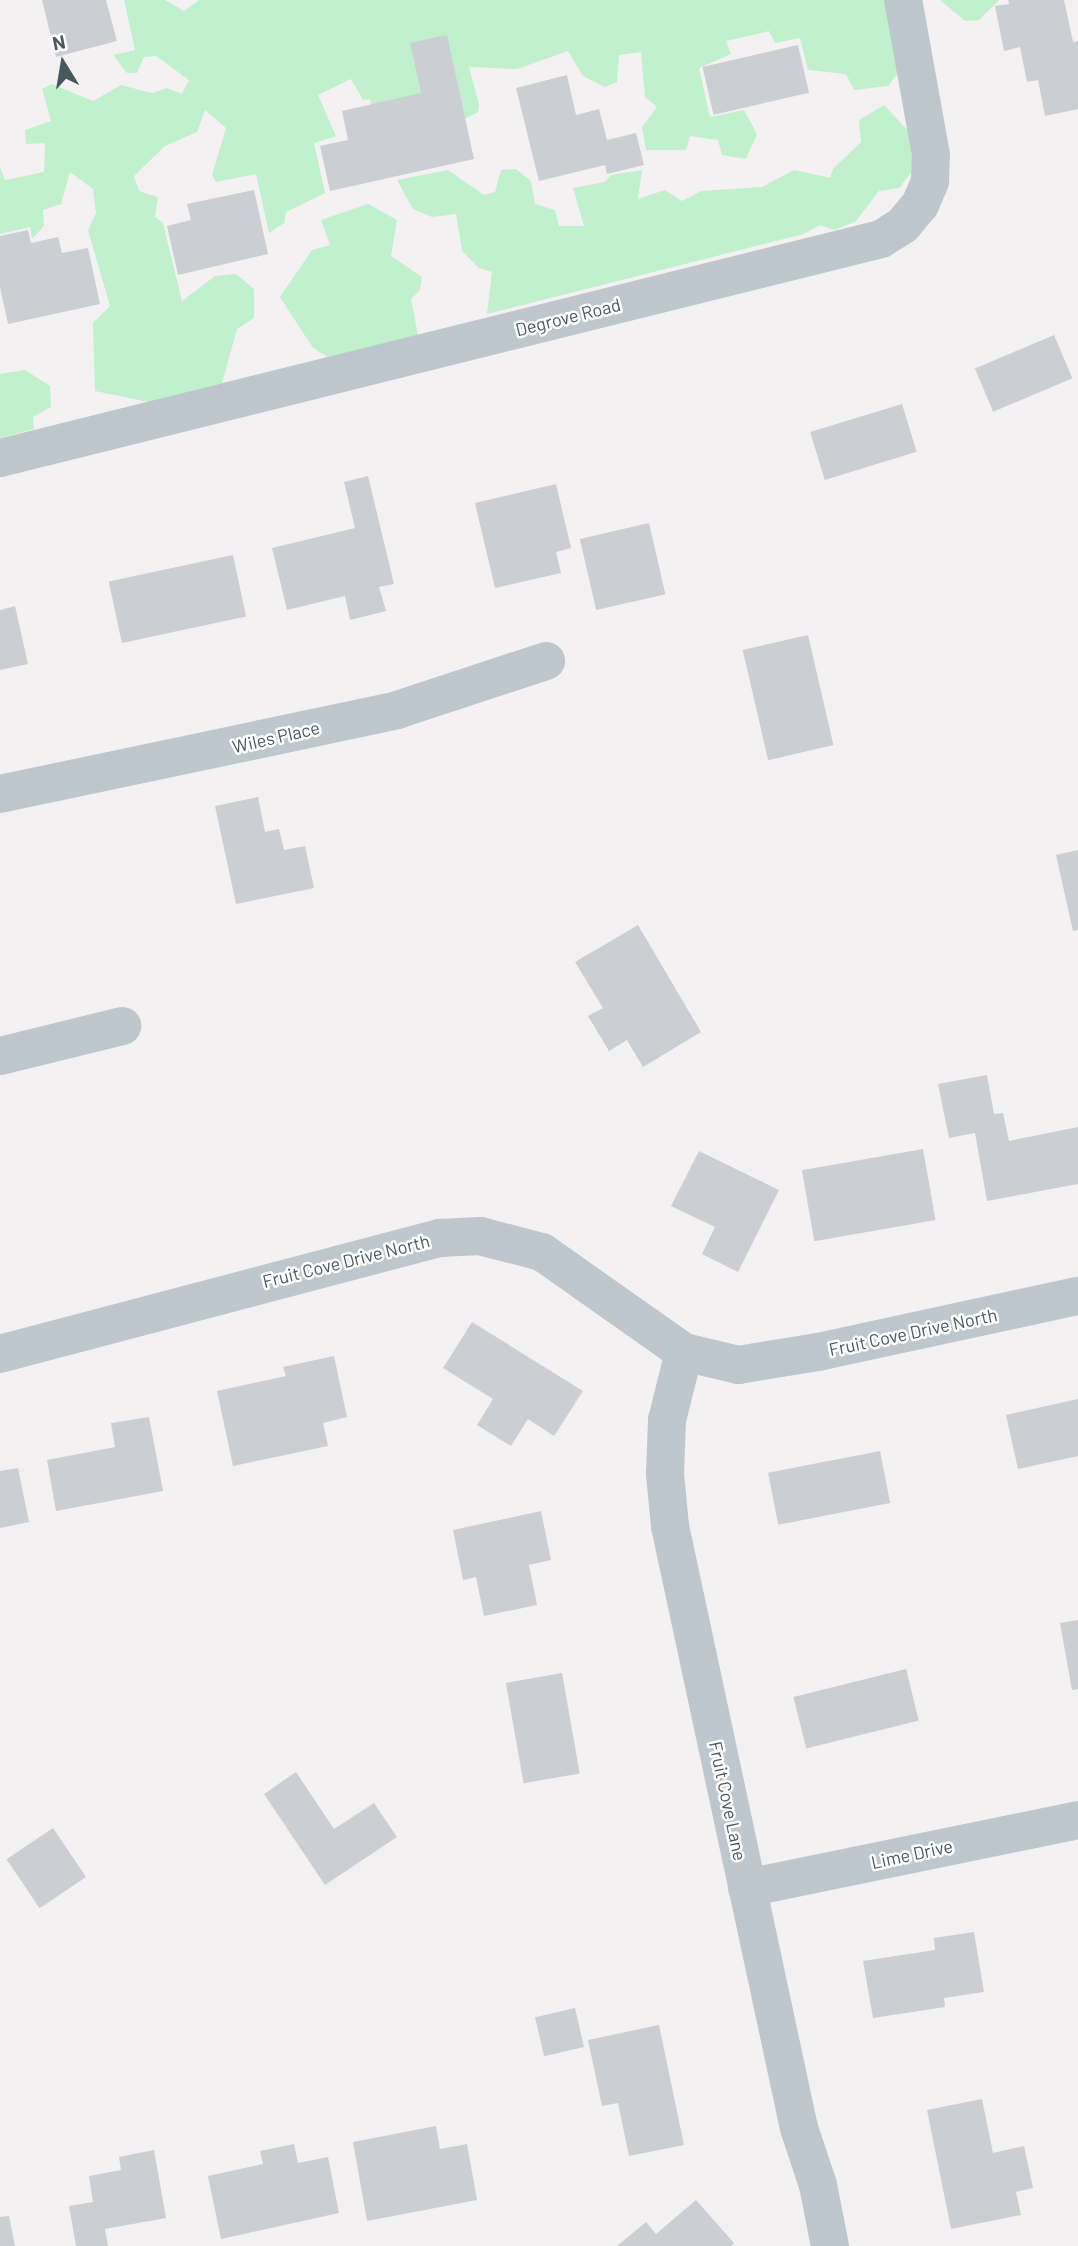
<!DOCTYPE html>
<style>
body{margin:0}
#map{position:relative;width:1078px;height:2246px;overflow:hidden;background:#f3f1f1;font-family:Barlow,sans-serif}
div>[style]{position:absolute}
.green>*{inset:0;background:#c1f0cd}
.building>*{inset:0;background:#cbcfd3;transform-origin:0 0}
.minor>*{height:38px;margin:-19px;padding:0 19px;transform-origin:19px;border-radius:19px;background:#bdc7cd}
span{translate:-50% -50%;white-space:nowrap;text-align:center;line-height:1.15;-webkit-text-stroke:5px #fff;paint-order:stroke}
.street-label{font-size:18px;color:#49575e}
.north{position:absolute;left:28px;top:28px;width:70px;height:70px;-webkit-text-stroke:5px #fff;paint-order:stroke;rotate:349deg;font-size:19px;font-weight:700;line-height:28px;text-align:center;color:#49575e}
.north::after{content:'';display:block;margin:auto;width:24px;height:32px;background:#49575e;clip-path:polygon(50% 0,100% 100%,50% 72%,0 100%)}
</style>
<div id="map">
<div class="green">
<div style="clip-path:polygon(124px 0,165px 0,184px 11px,199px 0,889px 0,903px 67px,888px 86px,854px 90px,846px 74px,808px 70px,800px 38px,775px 43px,769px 31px,726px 41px,731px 54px,699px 68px,710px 117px,744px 110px,757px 134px,746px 159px,722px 155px,718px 140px,690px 136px,686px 150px,646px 150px,642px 127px,657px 107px,645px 97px,641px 52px,619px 55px,617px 82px,605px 87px,583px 76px,568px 51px,517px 69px,469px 67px,479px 105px,478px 112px,461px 121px,376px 126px,370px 99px,363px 100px,351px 79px,318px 95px,336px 136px,314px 143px,325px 193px,286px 212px,284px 223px,269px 233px,256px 174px,216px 182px,212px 175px,226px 128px,205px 110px,197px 132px,165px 146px,134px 176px,139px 191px,158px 197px,155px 217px,163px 223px,182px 301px,215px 276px,236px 274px,254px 289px,254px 318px,237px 329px,222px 383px,149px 402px,95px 391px,93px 323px,110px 306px,88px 230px,96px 213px,93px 189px,70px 172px,61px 204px,43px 210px,44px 226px,32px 239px,30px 227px,0 234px,0 167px,5px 180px,44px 172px,45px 143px,26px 144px,25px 130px,51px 121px,42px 89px,52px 84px,93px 101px,121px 85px,152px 93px,167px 88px,182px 94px,189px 80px,156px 56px,144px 57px,137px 73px,127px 73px,113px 55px,135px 50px)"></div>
<div style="clip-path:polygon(940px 0,999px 0,979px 20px,965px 21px)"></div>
<div style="clip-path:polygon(884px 105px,910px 133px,913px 170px,899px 188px,879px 191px,855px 222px,834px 230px,820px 225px,804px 234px,487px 314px,492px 272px,479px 268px,462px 251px,456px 214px,432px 217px,413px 209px,397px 180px,448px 170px,484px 195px,495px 192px,501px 170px,516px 169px,531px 181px,535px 204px,555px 210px,559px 226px,584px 226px,573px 188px,605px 182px,611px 175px,642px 170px,638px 199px,665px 190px,682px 201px,701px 191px,762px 187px,794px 170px,830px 178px,833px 169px,861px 142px,859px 120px)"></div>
<div style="clip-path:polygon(368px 204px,397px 220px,391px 256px,422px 277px,420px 290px,411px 299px,418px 335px,331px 359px,313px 348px,280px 297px,312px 250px,330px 245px,321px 220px)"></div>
<div style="clip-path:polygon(25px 370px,50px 386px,51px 407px,33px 417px,34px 429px,0 438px,0 374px)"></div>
</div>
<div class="building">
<div style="clip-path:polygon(42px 0,106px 0,117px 41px,56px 57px)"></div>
<div style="clip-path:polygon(1008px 0,1064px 0,1073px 42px,1078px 41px,1078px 109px,1045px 116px,1038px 80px,1027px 82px,1020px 47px,1004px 51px,995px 6px,1009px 4px)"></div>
<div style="clip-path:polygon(447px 35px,474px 159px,330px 191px,320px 146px,348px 140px,342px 111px,421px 93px,410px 43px)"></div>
<div style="left:798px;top:45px;width:49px;height:98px;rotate:77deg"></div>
<div style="clip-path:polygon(567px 75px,576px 115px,599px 109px,607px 140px,636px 133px,644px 165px,607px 174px,605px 165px,539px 181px,516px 88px)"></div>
<div style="clip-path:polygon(254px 190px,268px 254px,178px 275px,167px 226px,191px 220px,187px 204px)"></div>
<div style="clip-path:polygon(28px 230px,31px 243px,58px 237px,62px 253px,88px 248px,100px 304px,8px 324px,0 287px,0 236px)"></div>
<div style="left:1054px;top:335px;width:47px;height:86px;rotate:67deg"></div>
<div style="left:902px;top:404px;width:50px;height:96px;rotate:73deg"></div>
<div style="clip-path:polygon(368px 476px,394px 584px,379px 587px,386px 611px,350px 620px,345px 596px,287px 610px,272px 548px,355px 528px,344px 482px)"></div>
<div style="clip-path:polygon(556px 484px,571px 548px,556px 552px,561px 573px,495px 588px,475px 503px)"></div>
<div style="left:649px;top:523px;width:73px;height:71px;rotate:77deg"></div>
<div style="left:233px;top:555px;width:63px;height:127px;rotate:78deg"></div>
<div style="clip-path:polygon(15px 606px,28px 664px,0 670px,0 610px)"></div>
<div style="left:808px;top:635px;width:113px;height:67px;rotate:77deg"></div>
<div style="clip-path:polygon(258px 797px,265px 832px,279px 829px,284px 850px,305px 846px,314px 888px,236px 904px,215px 806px)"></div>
<div style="clip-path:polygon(1078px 850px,1078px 930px,1073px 931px,1056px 855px)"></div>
<div style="clip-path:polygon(638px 925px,701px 1032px,643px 1067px,627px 1040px,609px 1051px,588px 1016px,603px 1008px,575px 962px)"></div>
<div style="clip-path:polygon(987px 1075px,994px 1114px,1003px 1113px,1009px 1141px,1078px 1127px,1078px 1184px,987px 1201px,975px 1133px,949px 1138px,938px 1084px)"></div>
<div style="left:923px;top:1149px;width:72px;height:123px;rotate:80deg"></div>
<div style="clip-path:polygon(699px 1151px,779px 1190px,738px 1272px,702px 1254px,715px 1227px,671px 1206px)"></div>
<div style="clip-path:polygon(472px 1322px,583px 1391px,554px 1436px,528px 1419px,511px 1446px,477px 1425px,493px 1399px,443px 1368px)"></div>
<div style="clip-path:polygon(334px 1356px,347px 1417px,323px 1423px,328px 1446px,233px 1466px,217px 1391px,286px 1376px,283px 1367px)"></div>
<div style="clip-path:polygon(1078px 1399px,1078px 1456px,1018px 1469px,1006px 1415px)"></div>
<div style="clip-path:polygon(149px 1417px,163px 1491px,56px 1511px,47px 1460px,115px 1447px,111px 1423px)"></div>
<div style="left:880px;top:1451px;width:53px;height:114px;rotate:79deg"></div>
<div style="clip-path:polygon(18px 1468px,29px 1522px,0 1528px,0 1471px)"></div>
<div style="clip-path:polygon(541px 1511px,551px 1560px,529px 1565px,537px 1605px,484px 1616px,476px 1577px,463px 1580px,453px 1530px)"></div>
<div style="clip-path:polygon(1078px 1620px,1078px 1689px,1072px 1690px,1060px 1623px)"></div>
<div style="left:906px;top:1669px;width:53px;height:116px;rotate:76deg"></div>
<div style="left:562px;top:1673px;width:102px;height:57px;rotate:80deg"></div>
<div style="clip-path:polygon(296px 1772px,334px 1829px,374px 1803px,397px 1837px,325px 1885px,264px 1794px)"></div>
<div style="left:53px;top:1828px;width:59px;height:56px;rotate:56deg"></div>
<div style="clip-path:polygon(974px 1932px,984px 1992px,944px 1998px,945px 2007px,873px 2018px,863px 1961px,935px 1950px,934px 1938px)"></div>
<div style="left:575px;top:2008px;width:40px;height:41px;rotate:77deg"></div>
<div style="clip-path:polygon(659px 2025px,684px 2145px,629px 2156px,618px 2103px,602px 2106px,588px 2040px)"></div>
<div style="clip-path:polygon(982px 2099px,993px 2153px,1024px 2146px,1033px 2188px,1016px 2192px,1021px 2215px,951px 2229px,927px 2110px)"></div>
<div style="clip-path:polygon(436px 2126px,440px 2149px,467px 2144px,477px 2200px,367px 2221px,353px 2142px)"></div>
<div style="clip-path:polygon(294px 2144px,298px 2163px,328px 2157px,339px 2213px,221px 2239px,208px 2176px,263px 2164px,260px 2151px)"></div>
<div style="clip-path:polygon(154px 2150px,166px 2218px,105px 2229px,108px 2246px,76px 2246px,69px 2206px,93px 2202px,89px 2176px,121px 2170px,119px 2157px)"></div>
<div style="clip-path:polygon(696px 2200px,734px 2243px,731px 2246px,617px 2246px,646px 2222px,656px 2234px)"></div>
<div style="clip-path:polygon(9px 2216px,15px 2246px,0 2246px,0 2217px)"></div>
</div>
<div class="minor">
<div style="left:0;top:458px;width:908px;rotate:-13.96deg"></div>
<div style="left:881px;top:239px;width:26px;rotate:-32deg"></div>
<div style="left:903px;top:225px;width:26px;rotate:-50deg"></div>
<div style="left:920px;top:205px;width:26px;rotate:-67deg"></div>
<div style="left:930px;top:181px;width:26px;rotate:-88deg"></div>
<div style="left:931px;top:155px;width:158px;rotate:-100.2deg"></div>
<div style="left:0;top:794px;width:406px;rotate:-11.9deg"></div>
<div style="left:397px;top:710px;width:157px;rotate:-18.2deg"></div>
<div style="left:0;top:1056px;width:126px;rotate:-13.8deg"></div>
<div style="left:684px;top:1352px;width:70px;rotate:104deg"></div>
<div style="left:667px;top:1420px;width:54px;rotate:92.1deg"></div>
<div style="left:665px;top:1474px;width:52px;rotate:84.5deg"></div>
<div style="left:670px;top:1526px;width:616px;rotate:77.91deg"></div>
<div style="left:799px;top:2128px;width:60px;rotate:71.6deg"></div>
<div style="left:818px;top:2185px;width:62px;rotate:78.9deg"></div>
<div style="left:0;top:1354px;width:455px;rotate:-14.8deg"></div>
<div style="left:440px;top:1238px;width:40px;rotate:-2.9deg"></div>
<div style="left:480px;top:1236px;width:64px;rotate:14.5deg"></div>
<div style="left:542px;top:1252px;width:174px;rotate:35.2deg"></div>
<div style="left:684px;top:1352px;width:56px;rotate:13.5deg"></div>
<div style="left:738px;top:1365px;width:81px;rotate:-9.2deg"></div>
<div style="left:818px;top:1352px;width:266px;rotate:-12.2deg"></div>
<div style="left:747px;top:1888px;width:338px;rotate:-11.6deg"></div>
</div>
<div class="street-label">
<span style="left:568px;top:317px;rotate:-14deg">Degrove Road</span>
<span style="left:276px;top:737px;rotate:-13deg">Wiles Place</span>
<span style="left:346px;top:1261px;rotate:-14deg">Fruit Cove Drive North</span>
<span style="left:913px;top:1332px;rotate:-12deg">Fruit Cove Drive North</span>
<span style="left:728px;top:1801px;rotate:78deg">Fruit Cove Lane</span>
<span style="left:912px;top:1854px;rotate:-12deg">Lime Drive</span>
</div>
<div class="north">N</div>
</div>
